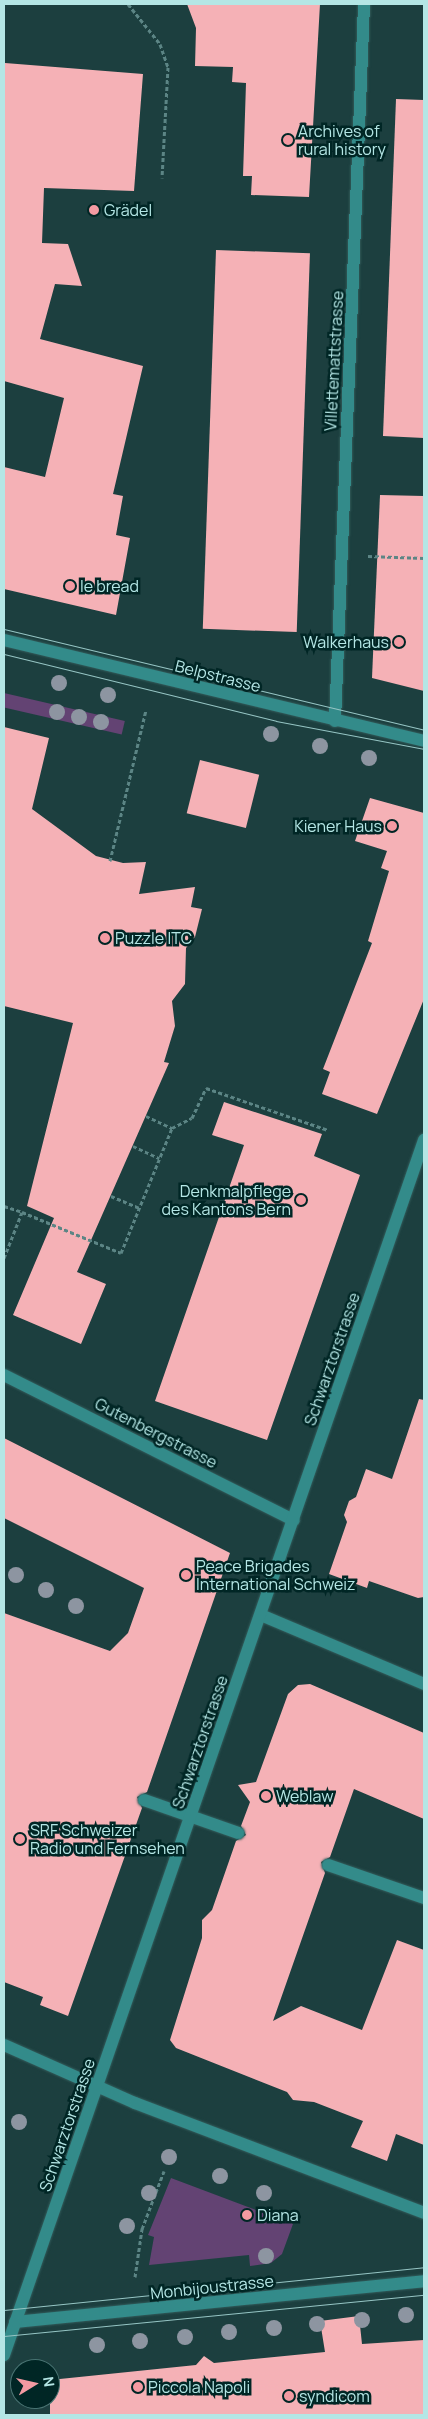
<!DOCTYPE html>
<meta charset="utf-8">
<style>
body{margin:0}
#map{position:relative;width:428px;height:2419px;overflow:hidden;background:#1c3f3f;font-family:Manrope,sans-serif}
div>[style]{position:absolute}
.green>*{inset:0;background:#634373;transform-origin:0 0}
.building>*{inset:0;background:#f5b1b6;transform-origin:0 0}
.path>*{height:3px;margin-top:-1.5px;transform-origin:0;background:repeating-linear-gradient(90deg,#5c8585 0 4px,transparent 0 6.5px)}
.roads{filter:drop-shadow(0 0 1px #325c5b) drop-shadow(0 0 1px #325c5b)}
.service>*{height:12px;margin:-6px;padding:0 6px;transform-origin:6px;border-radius:6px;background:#338b8a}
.minor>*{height:12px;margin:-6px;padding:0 6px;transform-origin:6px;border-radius:6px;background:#338b8a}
.tertiary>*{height:12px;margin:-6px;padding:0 6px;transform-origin:6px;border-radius:6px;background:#338b8a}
.tram>*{height:1px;margin:-0.5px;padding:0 0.5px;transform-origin:0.5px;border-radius:0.5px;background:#96c5c4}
.trees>*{width:16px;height:16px;margin:-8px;border-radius:50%;background:#8d95a1}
.dots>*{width:14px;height:14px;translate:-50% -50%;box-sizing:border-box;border:2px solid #002625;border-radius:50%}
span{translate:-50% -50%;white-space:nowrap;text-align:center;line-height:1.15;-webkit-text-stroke:5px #002625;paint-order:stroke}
.poi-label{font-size:16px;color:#b4e6e5}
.left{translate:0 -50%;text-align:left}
.right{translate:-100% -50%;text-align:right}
.street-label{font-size:16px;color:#b4e6e5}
.frame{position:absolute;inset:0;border:5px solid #b4e6e5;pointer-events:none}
.north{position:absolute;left:10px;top:2359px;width:50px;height:50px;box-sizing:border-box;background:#002625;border:1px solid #487372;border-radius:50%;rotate:81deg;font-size:14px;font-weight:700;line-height:20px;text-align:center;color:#b4e6e5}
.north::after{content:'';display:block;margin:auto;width:18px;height:22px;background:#f49aa2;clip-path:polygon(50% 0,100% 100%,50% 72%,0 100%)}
</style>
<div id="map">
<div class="green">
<div style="left:4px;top:693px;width:124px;height:14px;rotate:13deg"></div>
<div style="clip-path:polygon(171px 2178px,293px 2224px,282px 2254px,271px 2263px,250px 2266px,249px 2255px,149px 2265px,154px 2237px,148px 2235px)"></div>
</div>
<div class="building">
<div style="clip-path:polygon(187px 4px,320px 4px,309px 197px,251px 195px,252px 176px,243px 176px,246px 83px,232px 82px,233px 67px,195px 66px,196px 28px)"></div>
<div style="clip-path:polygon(5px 63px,143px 74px,134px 191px,44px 188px,42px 243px,68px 244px,82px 286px,55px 284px,40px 339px,143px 366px,113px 494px,123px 496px,116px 535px,130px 538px,116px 615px,4px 589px,4px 467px,45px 477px,64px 398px,4px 381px)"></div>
<div style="clip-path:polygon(396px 99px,424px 100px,424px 438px,383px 436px)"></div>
<div style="left:216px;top:250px;width:94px;height:379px;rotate:2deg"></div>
<div style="clip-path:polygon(380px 495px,424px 496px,424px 691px,372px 678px)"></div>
<div style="clip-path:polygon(4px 727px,49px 738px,32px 809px,96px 856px,123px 863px,146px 862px,139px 894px,195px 887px,191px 907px,202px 909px,195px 937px,186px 948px,185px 984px,172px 1001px,175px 1026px,164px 1062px,169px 1063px,77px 1272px,106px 1284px,81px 1344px,13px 1315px,54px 1218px,27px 1206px,73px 1023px,4px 1006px)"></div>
<div style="left:200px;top:760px;width:61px;height:55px;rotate:14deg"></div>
<div style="clip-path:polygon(370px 798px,424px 813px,424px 999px,377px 1114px,322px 1094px,330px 1072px,323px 1069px,372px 943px,368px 941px,389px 871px,381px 868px,387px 851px,355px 841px)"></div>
<div style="clip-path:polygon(224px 1102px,322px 1134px,314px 1156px,360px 1175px,267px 1440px,155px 1401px,244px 1145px,212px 1135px)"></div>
<div style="clip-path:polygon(419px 1399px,424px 1400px,424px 1597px,418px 1598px,369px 1581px,367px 1588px,329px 1574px,347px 1522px,344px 1515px,349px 1501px,356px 1497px,366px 1469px,392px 1479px)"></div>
<div style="clip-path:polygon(4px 1438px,230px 1553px,147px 1792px,137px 1797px,142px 1808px,68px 2016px,40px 2005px,43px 1997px,4px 1982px,4px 1613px,110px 1651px,128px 1633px,144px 1588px,4px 1518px)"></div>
<div style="clip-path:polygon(310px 1684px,424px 1733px,424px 1819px,354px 1789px,330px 1857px,321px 1862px,325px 1873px,273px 2021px,301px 2006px,362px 2030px,397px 1940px,424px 1950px,424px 2145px,396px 2134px,387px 2161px,351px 2147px,363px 2121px,314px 2102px,293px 2100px,287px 2092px,176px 2048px,170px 2040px,202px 1938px,202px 1920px,212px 1910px,236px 1841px,246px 1835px,241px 1826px,250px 1802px,238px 1785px,256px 1782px,288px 1694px,298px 1685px)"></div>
<div style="clip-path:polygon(359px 2316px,362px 2344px,424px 2340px,424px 2415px,50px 2415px,50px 2380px,196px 2365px,204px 2356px,214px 2363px,325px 2352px,320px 2321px)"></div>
</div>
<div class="path">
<div style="left:128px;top:4px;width:51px;rotate:51.3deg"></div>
<div style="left:160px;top:44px;width:24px;rotate:71deg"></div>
<div style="left:168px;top:67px;width:111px;rotate:93.1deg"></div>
<div style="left:368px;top:556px;width:56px;rotate:2deg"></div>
<div style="left:110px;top:861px;width:155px;rotate:-76.6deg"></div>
<div style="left:146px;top:1116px;width:29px;rotate:25deg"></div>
<div style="left:133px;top:1146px;width:29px;rotate:25deg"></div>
<div style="left:111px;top:1196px;width:30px;rotate:23deg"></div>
<div style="left:4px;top:1206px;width:19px;rotate:18deg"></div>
<div style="left:4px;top:1258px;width:49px;rotate:-68.6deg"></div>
<div style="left:22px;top:1212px;width:107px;rotate:22.5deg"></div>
<div style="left:121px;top:1253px;width:135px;rotate:-67.8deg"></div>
<div style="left:172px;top:1128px;width:22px;rotate:-27deg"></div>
<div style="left:192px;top:1118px;width:33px;rotate:-65deg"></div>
<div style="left:206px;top:1088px;width:129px;rotate:19deg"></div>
<div style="left:135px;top:2277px;width:49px;rotate:-81.7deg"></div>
<div style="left:142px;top:2229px;width:62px;rotate:-69.2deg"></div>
</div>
<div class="roads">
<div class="service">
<div style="left:144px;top:1800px;width:100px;rotate:19.3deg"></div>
<div style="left:328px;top:1865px;width:102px;rotate:19deg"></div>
</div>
<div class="minor">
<div style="left:4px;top:640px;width:432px;rotate:13.5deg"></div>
<div style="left:335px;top:721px;width:718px;rotate:-87.68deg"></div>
<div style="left:4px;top:1375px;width:324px;rotate:26.6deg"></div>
<div style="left:261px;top:1615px;width:177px;rotate:22.9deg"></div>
<div style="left:4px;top:2045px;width:143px;rotate:23.9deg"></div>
<div style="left:135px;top:2103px;width:309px;rotate:20.8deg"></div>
<div style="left:15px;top:2322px;width:411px;rotate:-5.7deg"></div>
</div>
<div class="tertiary">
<div style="left:4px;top:2355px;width:1286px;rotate:-70.93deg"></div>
</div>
</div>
<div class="tram">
<div style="left:4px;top:629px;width:432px;rotate:13.5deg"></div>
<div style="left:4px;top:654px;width:280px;rotate:13.8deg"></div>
<div style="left:276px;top:721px;width:151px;rotate:10.7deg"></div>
<div style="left:4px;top:2310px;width:422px;rotate:-5.8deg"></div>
<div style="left:4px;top:2336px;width:422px;rotate:-5.6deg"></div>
</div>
<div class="trees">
<div style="left:59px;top:683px"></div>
<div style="left:108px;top:695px"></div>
<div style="left:57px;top:712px"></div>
<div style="left:79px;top:717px"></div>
<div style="left:101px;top:722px"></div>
<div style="left:271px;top:734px"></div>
<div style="left:320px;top:746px"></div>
<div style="left:369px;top:758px"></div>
<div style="left:16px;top:1575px"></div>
<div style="left:46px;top:1590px"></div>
<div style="left:76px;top:1606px"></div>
<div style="left:19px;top:2122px"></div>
<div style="left:169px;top:2157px"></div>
<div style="left:220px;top:2176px"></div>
<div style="left:149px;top:2193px"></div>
<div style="left:264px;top:2193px"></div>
<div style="left:127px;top:2226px"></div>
<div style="left:266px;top:2256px"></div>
<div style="left:406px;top:2315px"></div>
<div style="left:362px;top:2320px"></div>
<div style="left:317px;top:2324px"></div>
<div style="left:274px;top:2328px"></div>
<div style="left:229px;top:2332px"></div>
<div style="left:185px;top:2337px"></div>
<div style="left:140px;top:2341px"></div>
<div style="left:97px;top:2345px"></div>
</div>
<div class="dots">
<div style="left:288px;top:140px;background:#f49aa2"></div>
<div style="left:94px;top:210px;background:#f49aa2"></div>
<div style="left:70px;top:586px;background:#f49aa2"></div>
<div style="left:399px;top:642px;background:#f49aa2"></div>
<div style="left:392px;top:826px;background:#f49aa2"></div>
<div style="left:105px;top:938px;background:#f49aa2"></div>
<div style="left:301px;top:1200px;background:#f49aa2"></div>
<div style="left:186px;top:1575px;background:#f49aa2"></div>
<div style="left:266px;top:1796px;background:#f49aa2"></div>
<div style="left:20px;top:1839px;background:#f49aa2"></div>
<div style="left:247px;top:2215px;background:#f49aa2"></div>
<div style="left:138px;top:2387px;background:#f49aa2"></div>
<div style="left:289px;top:2396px;background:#f49aa2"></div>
</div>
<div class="poi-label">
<span class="left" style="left:298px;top:140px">Archives of<br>rural history</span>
<span class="left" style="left:104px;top:210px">Grädel</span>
<span class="left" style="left:80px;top:586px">le bread</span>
<span class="right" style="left:389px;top:642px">Walkerhaus</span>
<span class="right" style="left:382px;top:826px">Kiener Haus</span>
<span class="left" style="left:115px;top:938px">Puzzle ITC</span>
<span class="right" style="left:291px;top:1200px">Denkmalpflege<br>des Kantons Bern</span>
<span class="left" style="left:196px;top:1575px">Peace Brigades<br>International Schweiz</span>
<span class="left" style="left:276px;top:1796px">Weblaw</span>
<span class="left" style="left:30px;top:1839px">SRF Schweizer<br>Radio und Fernsehen</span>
<span class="left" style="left:257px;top:2215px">Diana</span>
<span class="left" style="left:148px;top:2387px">Piccola Napoli</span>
<span class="left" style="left:299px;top:2396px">syndicom</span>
</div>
<div class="street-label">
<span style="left:334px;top:361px;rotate:-87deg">Villettemattstrasse</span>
<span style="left:218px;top:676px;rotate:14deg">Belpstrasse</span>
<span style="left:332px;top:1359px;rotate:-71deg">Schwarztorstrasse</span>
<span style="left:156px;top:1433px;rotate:27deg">Gutenbergstrasse</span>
<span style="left:200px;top:1742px;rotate:-71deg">Schwarztorstrasse</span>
<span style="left:67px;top:2125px;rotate:-71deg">Schwarztorstrasse</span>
<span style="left:212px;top:2287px;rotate:-6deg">Monbijoustrasse</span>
</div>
<div class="frame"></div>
<div class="north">N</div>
</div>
